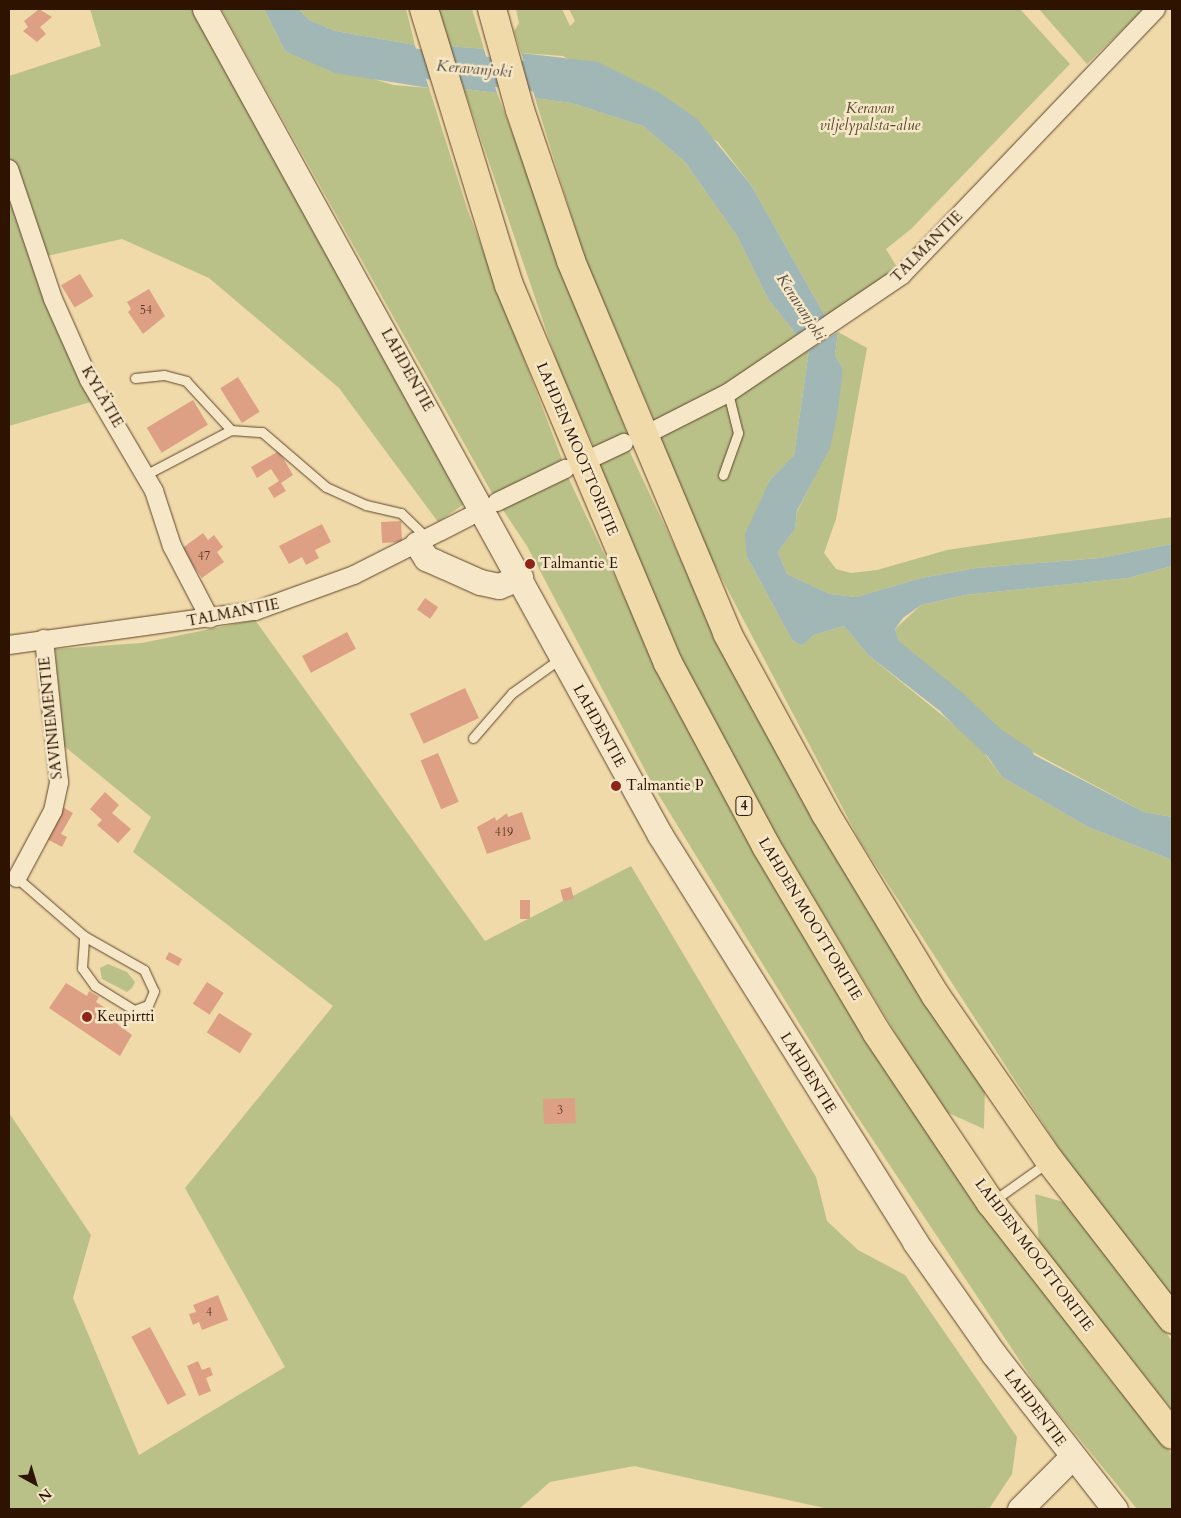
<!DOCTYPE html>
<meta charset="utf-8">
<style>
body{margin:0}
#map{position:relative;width:1181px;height:1518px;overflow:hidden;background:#f0daaa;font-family:Cardo,serif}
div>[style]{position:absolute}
.green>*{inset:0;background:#b9c088}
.water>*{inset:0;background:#a1b7b5}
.pier>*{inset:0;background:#f0daaa}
.river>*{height:29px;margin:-14.5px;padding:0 14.5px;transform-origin:14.5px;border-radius:14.5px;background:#a1b7b5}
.building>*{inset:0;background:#dea084;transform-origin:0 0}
.roads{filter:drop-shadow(0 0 1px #5e452a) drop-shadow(0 0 1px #5e452a)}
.lane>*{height:9px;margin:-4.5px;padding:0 4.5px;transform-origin:4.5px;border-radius:4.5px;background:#f5e7c8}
.street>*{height:18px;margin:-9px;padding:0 9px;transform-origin:9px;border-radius:9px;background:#f5e7c8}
.secondary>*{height:25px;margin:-12.5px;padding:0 12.5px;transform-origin:12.5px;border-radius:12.5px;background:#f5e7c8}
.highway>*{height:28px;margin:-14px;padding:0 14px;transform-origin:14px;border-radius:14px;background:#f0daaa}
.dots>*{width:14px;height:14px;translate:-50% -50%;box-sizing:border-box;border:2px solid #f5e7c8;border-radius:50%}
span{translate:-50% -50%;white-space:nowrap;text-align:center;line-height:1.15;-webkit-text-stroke:5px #f5e7c8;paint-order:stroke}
.number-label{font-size:12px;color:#5a3621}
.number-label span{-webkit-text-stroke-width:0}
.shield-label span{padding:1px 4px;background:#f5e7c8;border:1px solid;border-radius:4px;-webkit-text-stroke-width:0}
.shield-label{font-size:14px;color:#2e1300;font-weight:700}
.park-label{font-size:15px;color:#584729;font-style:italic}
.street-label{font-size:15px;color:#2e1300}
.poi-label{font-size:15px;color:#2e1300}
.left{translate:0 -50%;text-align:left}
.water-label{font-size:16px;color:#564c3f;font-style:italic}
.frame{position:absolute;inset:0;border:10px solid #2e1300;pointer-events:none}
.north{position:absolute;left:10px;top:1458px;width:50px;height:50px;-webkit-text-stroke:4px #f5e7c8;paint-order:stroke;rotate:141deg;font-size:14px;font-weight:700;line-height:20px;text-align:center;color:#2e1300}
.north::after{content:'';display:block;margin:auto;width:18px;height:22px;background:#2e1300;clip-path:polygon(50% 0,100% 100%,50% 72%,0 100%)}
</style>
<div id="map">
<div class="green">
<div style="clip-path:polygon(90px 9px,194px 9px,470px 500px,438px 522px,339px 388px,209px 278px,122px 239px,38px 258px,9px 156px,9px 76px,101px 46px)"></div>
<div style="clip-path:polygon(221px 9px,264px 9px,285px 51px,393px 85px,429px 88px,468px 211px,563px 462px,493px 495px)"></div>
<div style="clip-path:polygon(299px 9px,406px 9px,415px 45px,336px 31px,309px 20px)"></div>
<div style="clip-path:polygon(439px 9px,472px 9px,484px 49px,450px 46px)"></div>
<div style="clip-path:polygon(516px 9px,562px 9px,570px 26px,575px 21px,569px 9px,1020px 9px,1070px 64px,911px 229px,886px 249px,898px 269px,828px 321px,751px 185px,718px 142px,563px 56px,521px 53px,514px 31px,519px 23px)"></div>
<div style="clip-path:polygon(1039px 9px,1144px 9px,1087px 64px)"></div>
<div style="clip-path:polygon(464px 89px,497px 93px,627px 433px,594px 447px,559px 368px)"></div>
<div style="clip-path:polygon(535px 98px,571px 103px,643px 126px,685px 162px,737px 236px,768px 299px,799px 338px,706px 398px,655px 422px,585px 259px)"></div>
<div style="clip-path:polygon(9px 192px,94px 401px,9px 426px)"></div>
<div style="clip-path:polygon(838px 332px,867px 348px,836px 519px,824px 553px,836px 569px,851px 573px,877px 570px,947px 550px,1172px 517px,1172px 544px,1100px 558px,976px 568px,921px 578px,856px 597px,830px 594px,787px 574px,778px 552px,795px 529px,797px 512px,812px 482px,843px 369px,835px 355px)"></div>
<div style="clip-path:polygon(809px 350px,794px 455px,770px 480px,747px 557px,792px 640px,802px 646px,814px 635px,844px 626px,868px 655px,953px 724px,966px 728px,1002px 777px,1088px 827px,1172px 860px,1172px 1298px,1066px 1159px,860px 841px,713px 562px,658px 437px,732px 400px)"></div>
<div style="clip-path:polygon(629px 450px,724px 651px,985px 1085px,984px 1129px,942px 1110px,756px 802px,680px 663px,597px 465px)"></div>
<div style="clip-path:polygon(567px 475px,680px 715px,754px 847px,966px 1182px,1103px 1371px,1172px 1454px,1172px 1509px,1137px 1509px,1040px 1391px,847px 1101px,655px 789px,527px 546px,501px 507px)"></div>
<div style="clip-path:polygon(1172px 566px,1172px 817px,1144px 812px,1001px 735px,899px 641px,895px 629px,921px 605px,965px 595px,1128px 578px)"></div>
<div style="clip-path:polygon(255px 620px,485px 941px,631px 866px,816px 1177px,827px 1221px,858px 1250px,905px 1275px,1017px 1437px,1012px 1474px,989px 1509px,829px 1509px,634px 1466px,550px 1482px,519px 1509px,9px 1509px,9px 1113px,91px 1235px,73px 1298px,139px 1455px,285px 1367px,185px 1188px,333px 1006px,133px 852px,151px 817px,64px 746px,55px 649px,142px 643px)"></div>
<div style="clip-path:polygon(108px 964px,127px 972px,135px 982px,132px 988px,127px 992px,102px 979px,100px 968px)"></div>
<div style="clip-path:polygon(1035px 1194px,1071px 1204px,1172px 1341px,1172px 1410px,1039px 1243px)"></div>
</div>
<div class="water">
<div style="clip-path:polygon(264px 9px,299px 9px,309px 20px,336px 31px,415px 45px,429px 88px,335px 73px,285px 51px)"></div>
<div style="clip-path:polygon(450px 46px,484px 49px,497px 93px,464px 89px)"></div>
<div style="clip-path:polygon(521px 53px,598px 62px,660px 93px,697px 119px,751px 185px,828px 321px,799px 338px,768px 299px,737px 236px,685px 162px,643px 126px,571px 103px,535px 98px)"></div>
<div style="clip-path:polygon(838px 332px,835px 355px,843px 369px,837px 416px,830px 448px,797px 511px,795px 529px,778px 552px,787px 574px,830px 594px,856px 597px,921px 578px,976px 568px,1100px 558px,1172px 544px,1172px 566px,1128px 578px,965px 595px,921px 605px,903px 618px,895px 629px,899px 641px,964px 694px,978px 717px,990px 726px,976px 739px,868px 655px,844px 626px,814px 635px,802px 646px,792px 640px,747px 557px,745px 534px,770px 480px,794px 455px,809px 350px)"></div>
<div style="clip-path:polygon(994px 729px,1013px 744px,1144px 812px,1172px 817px,1172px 860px,1088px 827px,1002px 777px,979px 744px)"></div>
</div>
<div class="pier">
<div style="clip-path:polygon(414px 42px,417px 44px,430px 90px)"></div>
<div style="clip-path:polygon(483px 47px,486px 49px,498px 95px,484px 49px)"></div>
<div style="clip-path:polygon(521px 51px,521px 53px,536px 100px,519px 54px)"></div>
</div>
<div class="river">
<div style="left:382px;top:59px;width:186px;rotate:6.5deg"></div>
<div style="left:954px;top:705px;width:52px;rotate:43.5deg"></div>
<div style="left:992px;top:741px;width:33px;rotate:33deg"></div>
</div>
<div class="building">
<div style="clip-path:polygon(39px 9px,52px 17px,40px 27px,46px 34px,37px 42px,23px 31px,28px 27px,24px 21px)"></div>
<div style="left:80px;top:274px;width:26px;height:22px;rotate:59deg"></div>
<div style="clip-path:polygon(149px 289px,165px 316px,143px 334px,128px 312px,131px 309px,127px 302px)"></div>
<div style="left:238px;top:377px;width:41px;height:21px;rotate:58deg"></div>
<div style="left:193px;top:400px;width:29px;height:54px;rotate:59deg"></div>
<div style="clip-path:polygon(279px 451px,293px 475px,281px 483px,286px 491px,274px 498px,268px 488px,279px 481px,271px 469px,257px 478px,251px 467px)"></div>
<div style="left:401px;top:521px;width:21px;height:20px;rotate:87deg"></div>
<div style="clip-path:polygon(322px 524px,331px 542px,315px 550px,319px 558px,306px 565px,302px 557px,289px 564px,279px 546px)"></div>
<div style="clip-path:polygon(203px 533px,208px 540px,214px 535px,223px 547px,217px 552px,224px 562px,202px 578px,181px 549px)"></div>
<div style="left:425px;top:598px;width:16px;height:14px;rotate:35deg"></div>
<div style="left:347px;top:632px;width:19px;height:51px;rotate:62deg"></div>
<div style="left:465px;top:688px;width:33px;height:61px;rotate:65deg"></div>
<div style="left:438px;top:753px;width:53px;height:19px;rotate:67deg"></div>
<div style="clip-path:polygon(105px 792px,119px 805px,112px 813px,131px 829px,118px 843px,97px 825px,102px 820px,90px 809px)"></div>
<div style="clip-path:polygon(61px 806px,73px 813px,61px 834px,67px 837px,62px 847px,43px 837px)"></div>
<div style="clip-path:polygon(522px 812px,531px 839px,487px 854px,477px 827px,495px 817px,496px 821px,507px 813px,508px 817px)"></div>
<div style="left:571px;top:887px;width:12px;height:11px;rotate:76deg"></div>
<div style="left:520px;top:900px;width:10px;height:19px"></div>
<div style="left:169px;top:952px;width:15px;height:8px;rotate:28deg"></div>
<div style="left:207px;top:982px;width:20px;height:26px;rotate:33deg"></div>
<div style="clip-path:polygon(66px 983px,87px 996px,89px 991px,99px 997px,96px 1002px,107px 1009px,104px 1014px,132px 1035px,120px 1056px,49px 1008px)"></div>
<div style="left:219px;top:1013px;width:39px;height:23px;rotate:32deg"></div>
<div style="left:575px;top:1098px;width:25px;height:32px;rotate:88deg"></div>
<div style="clip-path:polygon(218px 1295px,228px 1320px,202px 1330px,199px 1322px,193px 1325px,189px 1314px,196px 1312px,193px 1305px)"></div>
<div style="left:150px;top:1327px;width:77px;height:21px;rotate:62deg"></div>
<div style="clip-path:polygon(198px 1361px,202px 1370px,210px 1367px,213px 1375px,206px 1378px,211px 1391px,199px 1396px,187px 1366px)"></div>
</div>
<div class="roads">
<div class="lane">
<div style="left:135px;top:378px;width:29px;rotate:-6deg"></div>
<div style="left:164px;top:375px;width:23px;rotate:15deg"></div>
<div style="left:186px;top:381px;width:67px;rotate:47.4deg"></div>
<div style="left:145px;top:475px;width:97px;rotate:-27.6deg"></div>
<div style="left:231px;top:430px;width:31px;rotate:4deg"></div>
<div style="left:262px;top:432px;width:84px;rotate:40.7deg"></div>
<div style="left:326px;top:487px;width:44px;rotate:24.2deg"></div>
<div style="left:366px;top:505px;width:36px;rotate:13deg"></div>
<div style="left:401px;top:513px;width:37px;rotate:44deg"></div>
<div style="left:723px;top:475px;width:45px;rotate:-70.3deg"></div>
<div style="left:738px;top:433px;width:41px;rotate:-104deg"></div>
<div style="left:473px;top:738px;width:60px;rotate:-49.1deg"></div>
<div style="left:512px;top:693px;width:60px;rotate:-35.5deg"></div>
<div style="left:17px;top:878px;width:89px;rotate:40.9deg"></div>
<div style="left:84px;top:936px;width:69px;rotate:29.5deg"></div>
<div style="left:144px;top:970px;width:23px;rotate:65deg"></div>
<div style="left:154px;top:991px;width:15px;rotate:113deg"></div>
<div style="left:148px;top:1005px;width:15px;rotate:160deg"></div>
<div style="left:134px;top:1010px;width:46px;rotate:-148.4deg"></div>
<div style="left:95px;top:986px;width:22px;rotate:-126deg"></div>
<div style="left:82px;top:968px;width:32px;rotate:-86deg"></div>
<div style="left:993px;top:1201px;width:67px;rotate:-35.3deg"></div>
</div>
<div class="street">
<div style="left:9px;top:169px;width:137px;rotate:71.3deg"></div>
<div style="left:53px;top:299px;width:89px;rotate:66deg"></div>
<div style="left:89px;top:380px;width:129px;rotate:59.6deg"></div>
<div style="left:154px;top:491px;width:58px;rotate:71.9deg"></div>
<div style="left:172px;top:546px;width:82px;rotate:62.5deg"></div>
<div style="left:655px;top:430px;width:82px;rotate:-26.9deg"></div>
<div style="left:728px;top:393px;width:210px;rotate:-34.1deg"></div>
<div style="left:902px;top:275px;width:368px;rotate:-46.3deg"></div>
<div style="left:596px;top:456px;width:31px;rotate:-25deg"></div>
<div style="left:497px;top:502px;width:76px;rotate:-25.9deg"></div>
<div style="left:9px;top:645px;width:248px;rotate:-7.9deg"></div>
<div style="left:255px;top:611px;width:105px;rotate:-20deg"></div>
<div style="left:354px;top:575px;width:129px;rotate:-26.8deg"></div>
<div style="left:17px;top:878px;width:76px;rotate:-61.8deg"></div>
<div style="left:53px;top:811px;width:30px;rotate:-78deg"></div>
<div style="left:59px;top:782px;width:144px;rotate:-96deg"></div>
</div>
<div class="secondary">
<div style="left:205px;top:9px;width:943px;rotate:61.15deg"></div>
<div style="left:660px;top:835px;width:480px;rotate:57.9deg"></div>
<div style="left:915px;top:1242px;width:136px;rotate:54.9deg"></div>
<div style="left:993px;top:1353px;width:198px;rotate:52deg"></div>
<div style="left:417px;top:544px;width:17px;rotate:57deg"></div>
<div style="left:426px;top:558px;width:59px;rotate:24deg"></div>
<div style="left:480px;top:582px;width:19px;rotate:12deg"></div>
<div style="left:499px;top:586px;width:23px;rotate:-23deg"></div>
<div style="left:1020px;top:1509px;width:74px;rotate:-45deg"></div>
</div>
<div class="highway">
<div style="left:424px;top:9px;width:289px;rotate:72.9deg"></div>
<div style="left:509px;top:285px;width:410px;rotate:67.2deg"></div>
<div style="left:668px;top:663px;width:208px;rotate:61.8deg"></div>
<div style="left:766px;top:846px;width:217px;rotate:59.3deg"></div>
<div style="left:877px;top:1033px;width:205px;rotate:56.2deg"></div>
<div style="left:991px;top:1203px;width:294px;rotate:52deg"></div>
<div style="left:492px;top:9px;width:105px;rotate:74.5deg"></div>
<div style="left:520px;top:110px;width:159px;rotate:71.3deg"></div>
<div style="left:571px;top:261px;width:403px;rotate:67.2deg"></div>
<div style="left:727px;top:633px;width:205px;rotate:61.4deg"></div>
<div style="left:825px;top:813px;width:214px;rotate:58.8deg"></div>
<div style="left:936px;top:996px;width:201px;rotate:55.4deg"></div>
<div style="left:1050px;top:1161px;width:200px;rotate:52.3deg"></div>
</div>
</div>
<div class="dots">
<div style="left:530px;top:564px;background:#8f2418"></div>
<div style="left:616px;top:786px;background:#8f2418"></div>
<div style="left:87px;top:1017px;background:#8f2418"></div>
</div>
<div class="number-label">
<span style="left:146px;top:311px">54</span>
<span style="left:204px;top:557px">47</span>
<span style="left:504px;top:833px">419</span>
<span style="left:560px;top:1111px">3</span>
<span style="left:209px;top:1313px">4</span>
</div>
<div class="shield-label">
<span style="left:744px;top:806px">4</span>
</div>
<div class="park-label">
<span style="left:870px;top:117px">Keravan<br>viljelypalsta-alue</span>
</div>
<div class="street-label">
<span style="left:927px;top:247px;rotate:-45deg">TALMANTIE</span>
<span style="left:407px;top:370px;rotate:61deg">LAHDENTIE</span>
<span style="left:102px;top:397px;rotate:60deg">KYLÄTIE</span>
<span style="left:577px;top:449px;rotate:67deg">LAHDEN MOOTTORITIE</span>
<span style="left:233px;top:613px;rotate:-11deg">TALMANTIE</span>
<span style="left:51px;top:718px;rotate:-96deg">SAVINIEMENTIE</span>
<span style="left:599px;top:726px;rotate:61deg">LAHDENTIE</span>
<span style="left:810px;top:919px;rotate:59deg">LAHDEN MOOTTORITIE</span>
<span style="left:808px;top:1073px;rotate:58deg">LAHDENTIE</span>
<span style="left:1034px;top:1255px;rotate:53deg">LAHDEN MOOTTORITIE</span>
<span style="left:1035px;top:1408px;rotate:53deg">LAHDENTIE</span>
</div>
<div class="poi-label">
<span class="left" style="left:540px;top:564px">Talmantie E</span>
<span class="left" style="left:626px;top:786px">Talmantie P</span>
<span class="left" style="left:97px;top:1017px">Keupirtti</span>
</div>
<div class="water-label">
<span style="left:474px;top:69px;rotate:5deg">Keravanjoki</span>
<span style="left:801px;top:307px;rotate:57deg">Keravanjoki</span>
</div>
<div class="frame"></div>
<div class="north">N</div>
</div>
